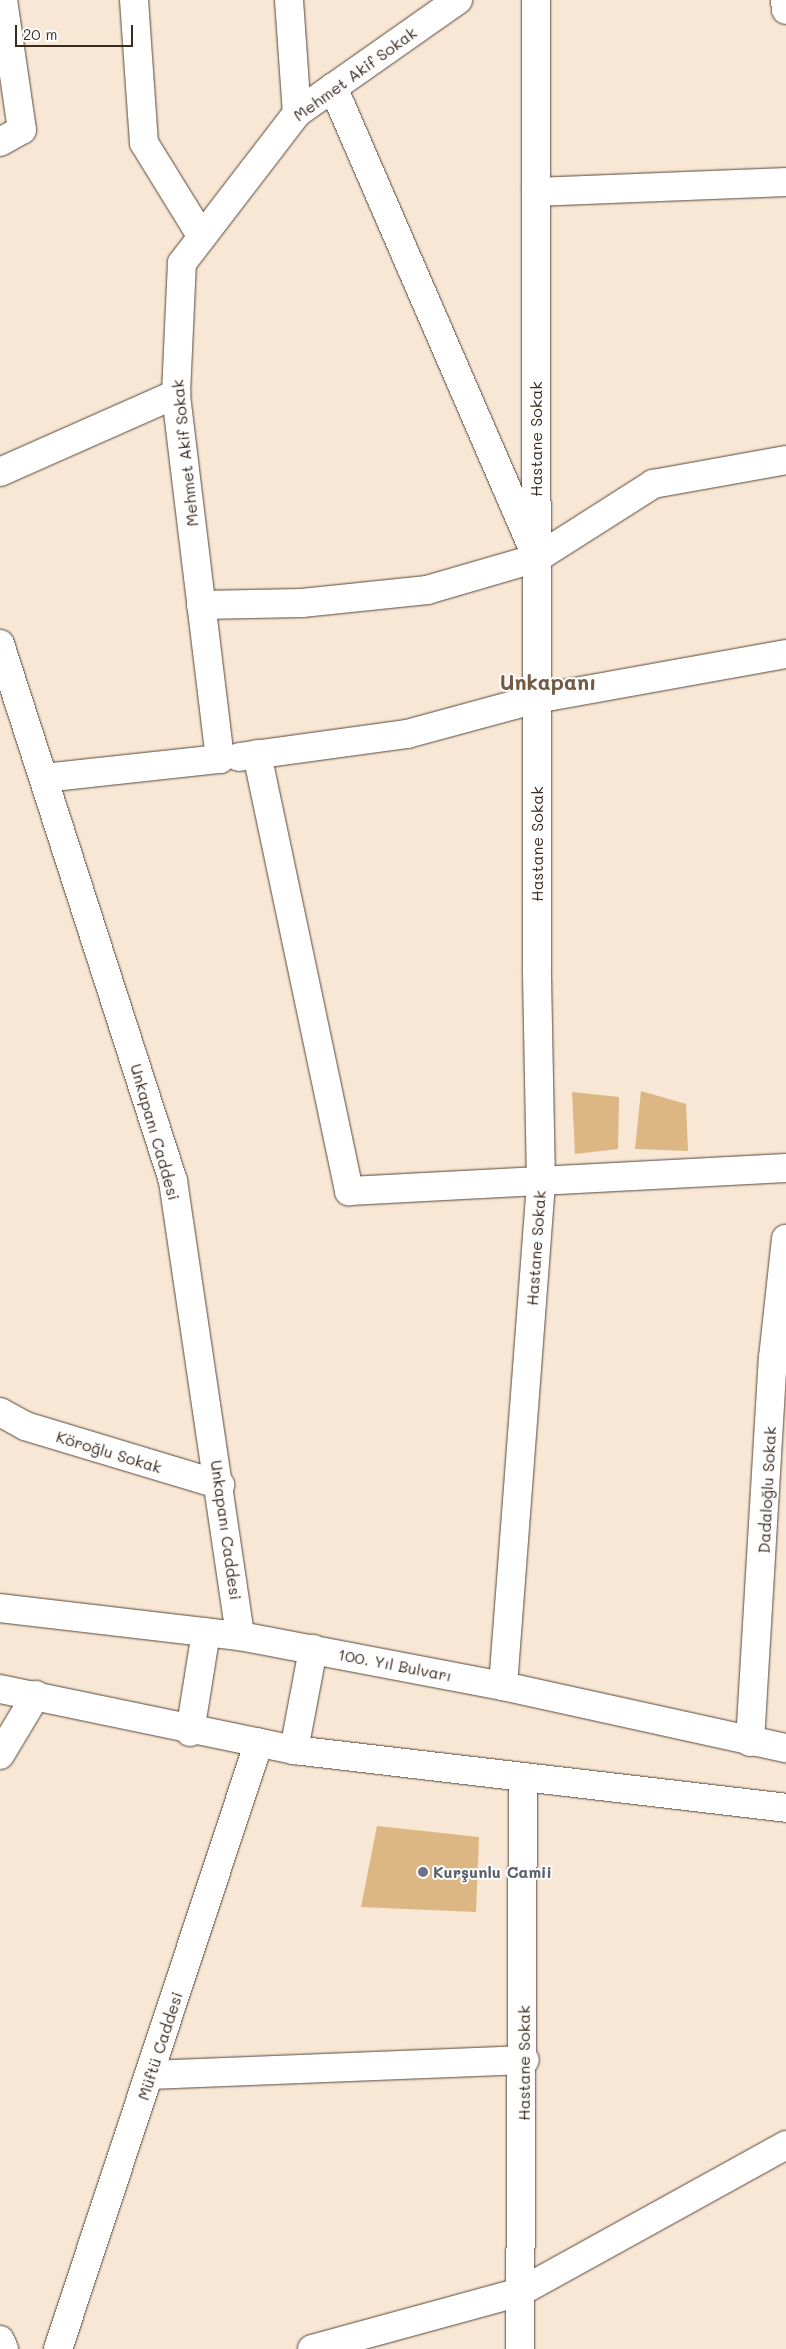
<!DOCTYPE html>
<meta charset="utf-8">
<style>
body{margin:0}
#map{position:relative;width:786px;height:2349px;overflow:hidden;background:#f8e7d5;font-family:Mali,sans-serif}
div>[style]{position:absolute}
.building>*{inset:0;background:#dcb784}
.roads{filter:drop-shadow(0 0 1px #574639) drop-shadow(0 0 1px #574639)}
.street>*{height:28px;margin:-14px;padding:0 14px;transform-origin:14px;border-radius:14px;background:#fff}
.secondary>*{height:28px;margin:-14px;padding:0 14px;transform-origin:14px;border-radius:14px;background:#fff}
.primary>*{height:28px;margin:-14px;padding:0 14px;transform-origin:14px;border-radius:14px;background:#fff}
.dots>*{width:14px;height:14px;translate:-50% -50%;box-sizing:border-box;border:2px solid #fff;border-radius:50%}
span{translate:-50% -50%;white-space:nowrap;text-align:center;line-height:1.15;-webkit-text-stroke:4px #fff;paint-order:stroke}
.street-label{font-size:16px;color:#3b2a1e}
.worship-label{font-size:16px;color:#5b616d;font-weight:700}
.left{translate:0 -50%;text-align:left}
.district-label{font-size:21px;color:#735b42;font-weight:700}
.scale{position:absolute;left:15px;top:25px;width:118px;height:22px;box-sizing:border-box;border:2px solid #3b2a1e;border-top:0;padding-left:6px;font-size:15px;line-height:18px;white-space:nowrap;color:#3b2a1e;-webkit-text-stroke:4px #fff;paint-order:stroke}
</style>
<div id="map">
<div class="building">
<div style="clip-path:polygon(641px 1091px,686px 1104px,688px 1151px,635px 1149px)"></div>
<div style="clip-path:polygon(572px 1092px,619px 1097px,618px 1149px,575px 1154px)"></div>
<div style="clip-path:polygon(377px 1826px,479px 1837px,476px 1912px,361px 1907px)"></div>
</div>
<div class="roads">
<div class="street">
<div style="left:134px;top:0;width:143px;rotate:86deg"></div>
<div style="left:144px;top:143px;width:110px;rotate:58.3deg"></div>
<div style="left:289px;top:0;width:113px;rotate:86deg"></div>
<div style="left:785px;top:0;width:10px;rotate:84deg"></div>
<div style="left:0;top:142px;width:25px;rotate:-29deg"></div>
<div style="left:22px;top:130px;width:131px;rotate:-98.3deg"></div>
<div style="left:536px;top:192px;width:250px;rotate:-2.3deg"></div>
<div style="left:0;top:472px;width:193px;rotate:-23.9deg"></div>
<div style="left:537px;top:558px;width:138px;rotate:-32.5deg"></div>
<div style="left:653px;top:484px;width:135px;rotate:-10.2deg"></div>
<div style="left:201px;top:605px;width:101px;rotate:-1.1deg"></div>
<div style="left:302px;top:603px;width:126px;rotate:-5.9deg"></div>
<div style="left:427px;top:590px;width:115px;rotate:-16.2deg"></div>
<div style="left:537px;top:558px;width:513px;rotate:-113.42deg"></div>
<div style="left:257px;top:754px;width:447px;rotate:78.1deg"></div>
<div style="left:349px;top:1191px;width:438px;rotate:-3deg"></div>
<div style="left:239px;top:757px;width:170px;rotate:-7.8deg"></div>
<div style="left:407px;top:734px;width:134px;rotate:-15.2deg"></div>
<div style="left:536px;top:699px;width:254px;rotate:-10.2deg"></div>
<div style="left:44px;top:778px;width:177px;rotate:-6.2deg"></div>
<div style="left:220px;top:759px;width:368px;rotate:-96.9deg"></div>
<div style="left:176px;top:394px;width:131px;rotate:-87.4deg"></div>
<div style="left:182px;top:263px;width:189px;rotate:-52.5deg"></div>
<div style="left:297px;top:113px;width:197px;rotate:-35.1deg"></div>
<div style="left:0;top:1412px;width:29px;rotate:29deg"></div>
<div style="left:25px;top:1426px;width:204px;rotate:16.8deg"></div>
<div style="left:503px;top:1686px;width:504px;rotate:-85.68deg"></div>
<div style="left:541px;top:1183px;width:216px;rotate:-91.1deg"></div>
<div style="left:537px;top:967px;width:967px;rotate:-90.06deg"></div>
<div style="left:750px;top:1742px;width:385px;rotate:-86.6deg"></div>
<div style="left:773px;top:1358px;width:120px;rotate:-83.8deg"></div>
<div style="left:0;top:1755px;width:70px;rotate:-59deg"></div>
<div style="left:151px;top:2075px;width:374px;rotate:-2.3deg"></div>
<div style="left:0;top:2340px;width:10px;rotate:66deg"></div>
<div style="left:312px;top:2349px;width:216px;rotate:-15.3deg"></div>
<div style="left:520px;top:2292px;width:304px;rotate:-28.9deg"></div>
<div style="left:520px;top:2349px;width:571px;rotate:-89.7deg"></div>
</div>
<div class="secondary">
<div style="left:0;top:644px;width:564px;rotate:72.14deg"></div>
<div style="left:173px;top:1181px;width:460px;rotate:81.6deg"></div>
<div style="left:58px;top:2349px;width:639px;rotate:-71.68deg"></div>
</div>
<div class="primary">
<div style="left:0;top:1608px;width:242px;rotate:6.7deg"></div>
<div style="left:240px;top:1636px;width:268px;rotate:10.8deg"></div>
<div style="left:503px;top:1686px;width:290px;rotate:12.4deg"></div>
<div style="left:0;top:1689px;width:300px;rotate:11.7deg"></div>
<div style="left:294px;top:1750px;width:495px;rotate:6.7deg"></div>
<div style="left:190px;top:1732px;width:101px;rotate:-80.9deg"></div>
<div style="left:294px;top:1750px;width:103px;rotate:-79.3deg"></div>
</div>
</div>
<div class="dots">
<div style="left:423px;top:1872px;background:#6b7280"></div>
</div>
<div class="street-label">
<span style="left:355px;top:74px;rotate:-36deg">Mehmet Akif Sokak</span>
<span style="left:536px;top:439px;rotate:-90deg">Hastane Sokak</span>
<span style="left:185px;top:453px;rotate:-96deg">Mehmet Akif Sokak</span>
<span style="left:537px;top:844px;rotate:-90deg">Hastane Sokak</span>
<span style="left:155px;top:1132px;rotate:74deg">Unkapanı Caddesi</span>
<span style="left:536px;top:1248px;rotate:-86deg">Hastane Sokak</span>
<span style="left:109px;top:1452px;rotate:17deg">Köroğlu Sokak</span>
<span style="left:767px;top:1490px;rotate:-87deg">Dadaloğlu Sokak</span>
<span style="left:226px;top:1530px;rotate:82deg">Unkapanı Caddesi</span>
<span style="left:395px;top:1665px;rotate:11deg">100. Yıl Bulvarı</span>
<span style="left:160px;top:2046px;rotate:-72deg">Müftü Caddesi</span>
<span style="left:524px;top:2063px;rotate:-90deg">Hastane Sokak</span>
</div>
<div class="worship-label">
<span class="left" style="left:433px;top:1872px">Kurşunlu Camii</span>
</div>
<div class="district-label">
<span style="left:548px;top:682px">Unkapanı</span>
</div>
<div class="scale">20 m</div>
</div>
